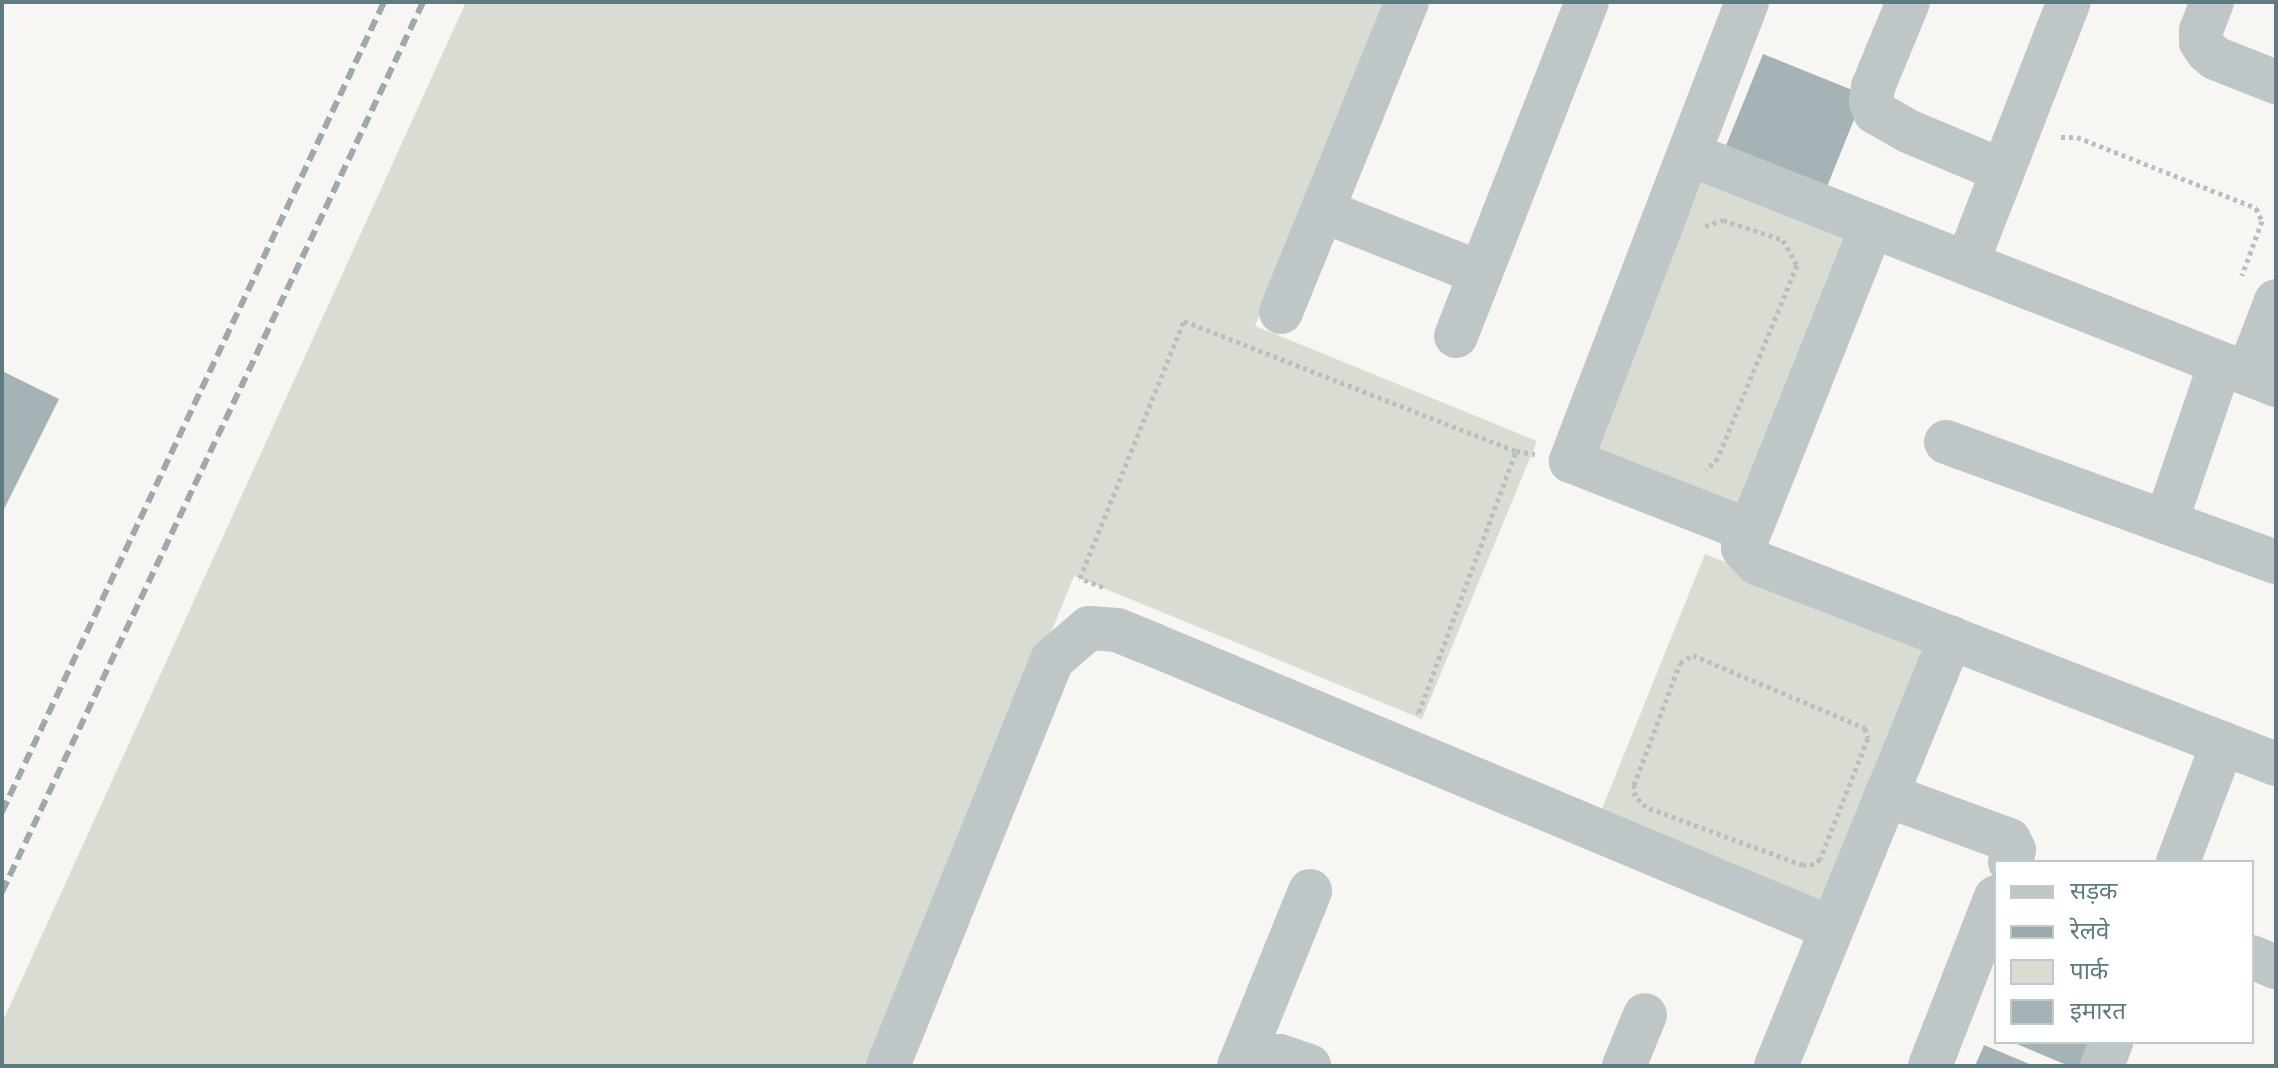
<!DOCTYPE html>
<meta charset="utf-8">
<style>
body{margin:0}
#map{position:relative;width:2278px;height:1068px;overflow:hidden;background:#f7f6f3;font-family:"Golos Text","Noto Sans Devanagari",sans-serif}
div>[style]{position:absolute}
.green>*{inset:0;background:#d8dcd2;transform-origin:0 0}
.building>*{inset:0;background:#a5b3b6;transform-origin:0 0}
.path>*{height:5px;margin-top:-2.5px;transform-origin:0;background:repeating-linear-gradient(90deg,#b9bec0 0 4px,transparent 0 8px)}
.minor>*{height:44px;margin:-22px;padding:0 22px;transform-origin:22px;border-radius:22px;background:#bfc6c8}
.rail>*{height:6px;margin-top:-3px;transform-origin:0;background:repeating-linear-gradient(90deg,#9ea9ad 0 12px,transparent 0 18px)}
span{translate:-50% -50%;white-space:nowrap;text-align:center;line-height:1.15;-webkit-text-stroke:8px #fff;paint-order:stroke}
.frame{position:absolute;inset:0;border:4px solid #5f7a81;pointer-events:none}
.legend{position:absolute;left:1994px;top:860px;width:260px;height:184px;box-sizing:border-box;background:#fff;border:2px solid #bfcacd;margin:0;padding:10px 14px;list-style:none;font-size:24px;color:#5f7a81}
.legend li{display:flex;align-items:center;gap:16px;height:40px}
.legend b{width:40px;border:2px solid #bfcacd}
</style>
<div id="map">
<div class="green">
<div style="clip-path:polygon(466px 2px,1386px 2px,1255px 326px,1537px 441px,1422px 719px,1074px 576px,874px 1066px,2px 1066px,2px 1023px)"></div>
<div style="left:1703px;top:180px;width:160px;height:296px;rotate:22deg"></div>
<div style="left:1705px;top:554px;width:238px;height:278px;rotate:22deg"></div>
</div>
<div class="building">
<div style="left:1763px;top:54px;width:109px;height:102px;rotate:22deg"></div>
<div style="clip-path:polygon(2px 371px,59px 399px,2px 513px)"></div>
<div style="clip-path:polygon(2012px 1042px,2105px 1042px,2095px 1066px,2069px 1066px)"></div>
<div style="clip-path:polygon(1984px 1045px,2034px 1066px,1975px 1066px)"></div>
</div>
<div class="path">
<div style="left:2061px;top:137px;width:16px"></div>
<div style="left:2077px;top:137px;width:193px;rotate:21.6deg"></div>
<div style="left:2256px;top:208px;width:14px;rotate:65deg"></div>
<div style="left:2262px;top:221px;width:58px;rotate:110.3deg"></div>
<div style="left:1705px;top:226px;width:19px;rotate:-18deg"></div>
<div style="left:1723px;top:220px;width:63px;rotate:18.4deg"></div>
<div style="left:1783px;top:240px;width:29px;rotate:61deg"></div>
<div style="left:1797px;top:265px;width:209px;rotate:112.3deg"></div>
<div style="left:1718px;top:458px;width:17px;rotate:135deg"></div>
<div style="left:1103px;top:587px;width:25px;rotate:-159deg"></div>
<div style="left:1080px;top:578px;width:277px;rotate:-68deg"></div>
<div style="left:1184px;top:321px;width:357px;rotate:21.4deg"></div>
<div style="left:1516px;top:451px;width:19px;rotate:9deg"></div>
<div style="left:1693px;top:655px;width:187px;rotate:23deg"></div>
<div style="left:1865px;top:728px;width:10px;rotate:73deg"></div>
<div style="left:1868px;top:738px;width:130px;rotate:111.6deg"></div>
<div style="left:1820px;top:859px;width:8px;rotate:140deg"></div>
<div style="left:1814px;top:864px;width:11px;rotate:175deg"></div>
<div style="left:1803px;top:865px;width:167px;rotate:-159.7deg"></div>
<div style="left:1646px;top:807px;width:16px;rotate:-135deg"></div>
<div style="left:1635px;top:796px;width:11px;rotate:-95deg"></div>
<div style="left:1634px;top:785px;width:130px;rotate:-69.3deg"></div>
<div style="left:1680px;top:663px;width:15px;rotate:-32deg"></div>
<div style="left:1417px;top:711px;width:2px;rotate:27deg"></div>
<div style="left:1419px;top:712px;width:278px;rotate:-69.6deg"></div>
</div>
<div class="minor">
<div style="left:1747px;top:2px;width:492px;rotate:111deg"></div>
<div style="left:1571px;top:461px;width:189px;rotate:21.4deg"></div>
<div style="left:1908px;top:2px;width:92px;rotate:112.4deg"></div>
<div style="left:1873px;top:87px;width:15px;rotate:98deg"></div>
<div style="left:1871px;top:102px;width:11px;rotate:68deg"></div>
<div style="left:1875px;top:112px;width:38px;rotate:30deg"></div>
<div style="left:1908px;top:131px;width:103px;rotate:22.8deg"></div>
<div style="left:2212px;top:2px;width:31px;rotate:111deg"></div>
<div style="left:2201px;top:31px;width:11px;rotate:90deg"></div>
<div style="left:2201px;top:42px;width:11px;rotate:56deg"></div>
<div style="left:2207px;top:51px;width:11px;rotate:41deg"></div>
<div style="left:2215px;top:58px;width:66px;rotate:21.5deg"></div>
<div style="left:1689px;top:154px;width:631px;rotate:21.48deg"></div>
<div style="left:1323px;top:211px;width:169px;rotate:21.5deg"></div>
<div style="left:1872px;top:226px;width:347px;rotate:111.8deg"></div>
<div style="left:1743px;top:548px;width:21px;rotate:47deg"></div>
<div style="left:1757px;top:563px;width:557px;rotate:21.17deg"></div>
<div style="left:1967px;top:263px;width:280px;rotate:-68.7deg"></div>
<div style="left:1281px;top:312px;width:335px;rotate:-67.9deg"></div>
<div style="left:1456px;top:336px;width:359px;rotate:-68.6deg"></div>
<div style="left:2248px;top:374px;width:78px;rotate:-69deg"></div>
<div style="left:1946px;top:442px;width:351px;rotate:20deg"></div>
<div style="left:2166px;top:522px;width:167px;rotate:-71.1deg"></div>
<div style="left:1886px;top:795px;width:131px;rotate:20.1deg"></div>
<div style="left:2009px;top:840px;width:11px;rotate:63deg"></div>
<div style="left:2014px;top:850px;width:13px;rotate:108deg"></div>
<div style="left:2178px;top:862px;width:127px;rotate:-69.3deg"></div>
<div style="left:2252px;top:957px;width:26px;rotate:23deg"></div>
<div style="left:888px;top:1066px;width:438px;rotate:-68deg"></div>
<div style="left:1052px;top:660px;width:49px;rotate:-40.9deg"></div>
<div style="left:1089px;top:628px;width:28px;rotate:4deg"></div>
<div style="left:1117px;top:630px;width:40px;rotate:22deg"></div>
<div style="left:1154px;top:645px;width:734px;rotate:22.69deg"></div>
<div style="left:1239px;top:1066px;width:189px;rotate:-67.9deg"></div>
<div style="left:1248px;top:1066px;width:11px;rotate:-34deg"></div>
<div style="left:1257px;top:1060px;width:23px;rotate:-10deg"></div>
<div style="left:1280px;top:1056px;width:31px;rotate:19deg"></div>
<div style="left:1624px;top:1066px;width:55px;rotate:-67.6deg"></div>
<div style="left:1776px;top:1066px;width:463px;rotate:-67.8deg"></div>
<div style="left:1930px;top:1066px;width:181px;rotate:-68.7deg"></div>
<div style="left:2102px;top:1066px;width:26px;rotate:-69deg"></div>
</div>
<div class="rail">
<div style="left:2px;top:812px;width:896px;rotate:-64.75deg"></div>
<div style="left:2px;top:892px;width:985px;rotate:-64.68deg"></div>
</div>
<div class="frame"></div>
<ul class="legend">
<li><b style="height:10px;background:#bfc6c8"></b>सड़क</li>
<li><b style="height:10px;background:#9ea9ad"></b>रेलवे</li>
<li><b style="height:22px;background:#d8dcd2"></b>पार्क</li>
<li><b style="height:22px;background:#a5b3b6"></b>इमारत</li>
</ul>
</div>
